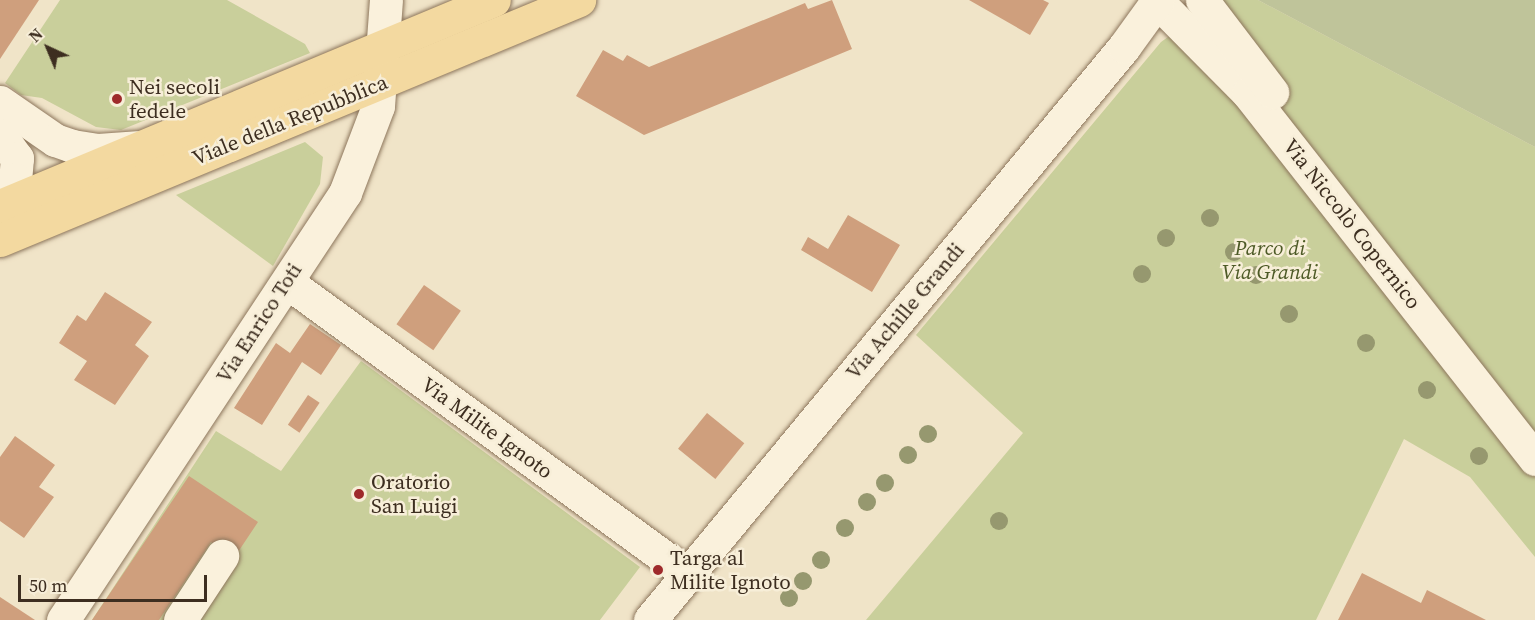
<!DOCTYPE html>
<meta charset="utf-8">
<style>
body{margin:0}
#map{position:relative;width:1535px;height:620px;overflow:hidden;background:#f0e4c8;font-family:"Source Serif 4",serif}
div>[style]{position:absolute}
.green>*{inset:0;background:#c9cf9b}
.cemetery>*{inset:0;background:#bfc49a}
.building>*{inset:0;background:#cf9f7d;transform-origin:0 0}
.roads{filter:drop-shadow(0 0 2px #8d765c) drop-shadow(0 0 2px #8d765c)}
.minor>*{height:33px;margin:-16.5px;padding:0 16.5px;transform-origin:16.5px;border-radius:16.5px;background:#faf1dc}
.major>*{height:33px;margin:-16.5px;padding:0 16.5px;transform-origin:16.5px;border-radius:16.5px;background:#f3d9a0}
.trees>*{width:18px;height:18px;margin:-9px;border-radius:50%;background:#96986f}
.dots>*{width:16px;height:16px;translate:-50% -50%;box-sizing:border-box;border:3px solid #f7eed8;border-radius:50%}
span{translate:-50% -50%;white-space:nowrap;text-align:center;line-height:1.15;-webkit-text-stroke:5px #f7eed8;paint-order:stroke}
.poi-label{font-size:21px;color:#3d2e20}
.left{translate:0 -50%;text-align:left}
.street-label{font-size:21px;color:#3d2e20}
.park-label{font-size:21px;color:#4d5a26;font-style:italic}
.north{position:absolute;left:18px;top:18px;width:60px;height:60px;-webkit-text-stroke:4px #f7eed8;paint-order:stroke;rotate:316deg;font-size:16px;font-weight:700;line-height:24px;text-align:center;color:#3d2e20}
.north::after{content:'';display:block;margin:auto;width:21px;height:27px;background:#3d2e20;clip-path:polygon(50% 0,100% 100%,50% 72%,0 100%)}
.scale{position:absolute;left:18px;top:575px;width:189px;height:27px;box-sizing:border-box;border:3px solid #3d2e20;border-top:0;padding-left:8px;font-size:18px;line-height:21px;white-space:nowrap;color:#3d2e20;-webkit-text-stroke:4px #f7eed8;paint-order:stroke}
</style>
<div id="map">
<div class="green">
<div style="clip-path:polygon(60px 0,227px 0,305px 44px,310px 53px,121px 130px,96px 127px,42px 98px,21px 95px,5px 83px)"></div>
<div style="clip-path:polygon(1220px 0,1258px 0,1535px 147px,1535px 557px,1470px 477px,1404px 439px,1316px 620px,866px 620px,1023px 433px,916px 335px,1161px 42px)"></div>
<div style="clip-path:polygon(305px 142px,323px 157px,320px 184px,273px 266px,176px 195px)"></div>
<div style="clip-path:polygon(361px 361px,640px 567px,600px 620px,92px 620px,216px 431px,281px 471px)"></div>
</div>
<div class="cemetery">
<div style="clip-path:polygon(1258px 0,1535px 0,1535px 147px)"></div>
</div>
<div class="building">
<div style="clip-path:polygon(0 0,39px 0,0 59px)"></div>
<div style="clip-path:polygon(832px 0,852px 49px,644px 135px,576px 96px,603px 50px,623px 61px,627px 55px,649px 67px,805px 3px,808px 9px)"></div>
<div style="clip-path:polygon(969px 0,1043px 0,1049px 3px,1030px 35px)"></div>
<div style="clip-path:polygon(848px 215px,900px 245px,872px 292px,801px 250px,808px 237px,828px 249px)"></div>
<div style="left:424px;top:285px;width:45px;height:48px;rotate:35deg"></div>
<div style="clip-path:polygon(105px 292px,152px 322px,135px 345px,149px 356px,115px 405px,74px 380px,87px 361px,59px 343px,77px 315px,86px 321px)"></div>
<div style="clip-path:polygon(310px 324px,341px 345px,321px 375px,302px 362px,262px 425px,234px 408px,276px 343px,290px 353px)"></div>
<div style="left:308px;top:395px;width:14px;height:36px;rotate:34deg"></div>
<div style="left:707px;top:413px;width:48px;height:46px;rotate:39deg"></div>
<div style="clip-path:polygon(15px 436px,55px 465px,39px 487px,54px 497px,24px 538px,0 521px,0 457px)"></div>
<div style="clip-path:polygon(189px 476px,258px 522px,234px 558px,211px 542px,159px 620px,92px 620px)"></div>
<div style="clip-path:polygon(1362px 573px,1421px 603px,1427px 590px,1486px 620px,1338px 620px)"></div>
<div style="clip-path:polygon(0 597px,35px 620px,0 620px)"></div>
</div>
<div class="roads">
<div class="minor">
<div style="left:1156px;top:0;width:131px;rotate:45.3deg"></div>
<div style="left:1248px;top:93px;width:465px;rotate:51.9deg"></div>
<div style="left:1202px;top:0;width:116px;rotate:52.7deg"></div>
<div style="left:0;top:102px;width:67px;rotate:34.6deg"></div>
<div style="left:55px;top:140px;width:18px;rotate:19deg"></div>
<div style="left:72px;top:146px;width:26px;rotate:9deg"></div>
<div style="left:98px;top:150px;width:39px;rotate:-4deg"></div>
<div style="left:0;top:135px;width:29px;rotate:54deg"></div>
<div style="left:17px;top:158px;width:21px;rotate:95deg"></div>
<div style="left:15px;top:179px;width:26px;rotate:126deg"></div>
<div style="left:287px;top:282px;width:496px;rotate:36.1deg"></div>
<div style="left:63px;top:620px;width:512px;rotate:-56.56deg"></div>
<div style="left:345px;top:193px;width:93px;rotate:-69.2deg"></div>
<div style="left:378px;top:106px;width:106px;rotate:-85.7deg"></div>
<div style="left:180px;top:620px;width:77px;rotate:-56.7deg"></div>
<div style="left:650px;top:620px;width:744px;rotate:-50.4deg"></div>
<div style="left:1124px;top:47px;width:58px;rotate:-54.1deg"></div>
</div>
<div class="major">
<div style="left:0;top:206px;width:535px;rotate:-22.64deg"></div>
<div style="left:0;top:240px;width:627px;rotate:-22.51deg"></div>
</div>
</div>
<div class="trees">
<div style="left:1210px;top:218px"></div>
<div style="left:1166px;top:238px"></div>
<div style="left:1234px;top:252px"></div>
<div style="left:1142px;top:274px"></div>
<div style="left:1256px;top:275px"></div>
<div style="left:1289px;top:314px"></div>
<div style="left:1366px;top:343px"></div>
<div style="left:1427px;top:390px"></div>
<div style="left:928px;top:434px"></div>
<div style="left:908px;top:455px"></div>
<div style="left:1479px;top:456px"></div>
<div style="left:885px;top:483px"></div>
<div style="left:867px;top:502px"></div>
<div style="left:999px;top:521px"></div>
<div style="left:845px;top:528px"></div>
<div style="left:821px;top:560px"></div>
<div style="left:803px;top:581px"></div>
<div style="left:789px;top:598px"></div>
</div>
<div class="dots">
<div style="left:117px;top:99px;background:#9e2a2b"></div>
<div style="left:359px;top:494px;background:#9e2a2b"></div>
<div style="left:658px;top:570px;background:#9e2a2b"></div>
</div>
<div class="poi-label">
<span class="left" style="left:129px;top:99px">Nei secoli<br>fedele</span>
<span class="left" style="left:371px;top:494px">Oratorio<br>San Luigi</span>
<span class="left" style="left:670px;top:570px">Targa al<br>Milite Ignoto</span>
</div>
<div class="street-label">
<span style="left:290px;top:120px;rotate:-22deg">Viale della Repubblica</span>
<span style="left:1352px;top:224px;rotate:52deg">Via Niccolò Copernico</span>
<span style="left:905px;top:311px;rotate:-50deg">Via Achille Grandi</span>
<span style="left:259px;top:323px;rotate:-57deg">Via Enrico Toti</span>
<span style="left:487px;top:428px;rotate:36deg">Via Milite Ignoto</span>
</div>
<div class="park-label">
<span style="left:1270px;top:260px">Parco di<br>Via Grandi</span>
</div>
<div class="north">N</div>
<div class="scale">50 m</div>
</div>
